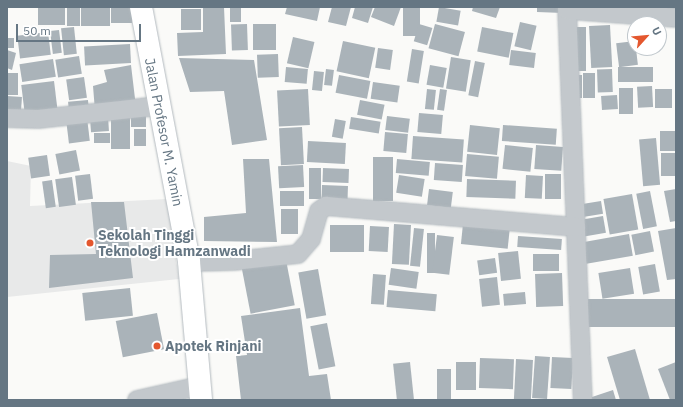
<!DOCTYPE html>
<style>
body{margin:0}
#map{position:relative;width:683px;height:407px;overflow:hidden;background:#fafaf8;font-family:"IBM Plex Sans",sans-serif}
div>[style]{position:absolute}
.built>*{inset:0;background:#e8e9e9}
.building>*{inset:0;background:#aab3b9;transform-origin:0 0}
.roads{filter:drop-shadow(0 0 1px #b3babf) drop-shadow(0 0 1px #b3babf)}
.street>*{height:18px;margin:-9px;padding:0 9px;transform-origin:9px;border-radius:9px;background:#c3c8cc}
.secondary>*{height:22px;margin:-11px;padding:0 11px;transform-origin:11px;border-radius:11px;background:#fff}
.dots>*{width:11px;height:11px;translate:-50% -50%;box-sizing:border-box;border:2px solid #fff;border-radius:50%}
span{translate:-50% -50%;white-space:nowrap;text-align:center;line-height:1.15;-webkit-text-stroke:4px #fff;paint-order:stroke}
.street-label{font-size:14px;color:#657683}
.poi-label{font-size:14px;color:#657683;font-weight:700}
.left{translate:0 -50%;text-align:left}
.frame{position:absolute;inset:0;border:8px solid #657683;pointer-events:none}
.north{position:absolute;left:627px;top:16px;width:40px;height:40px;box-sizing:border-box;background:#fff;border:1px solid #c1c8cd;border-radius:50%;rotate:63deg;font-size:11px;font-weight:700;line-height:16px;text-align:center;color:#657683}
.north::after{content:'';display:block;margin:auto;width:14px;height:18px;background:#e4572e;clip-path:polygon(50% 0,100% 100%,50% 72%,0 100%)}
.scale{position:absolute;left:16px;top:24px;width:125px;height:18px;box-sizing:border-box;border:2px solid #657683;border-top:0;padding-left:5px;font-size:12px;line-height:14px;white-space:nowrap;color:#657683;-webkit-text-stroke:3px #fff;paint-order:stroke}
</style>
<div id="map">
<div class="built">
<div style="clip-path:polygon(7px 161px,31px 166px,30px 206px,167px 199px,179px 279px,7px 297px)"></div>
</div>
<div class="building">
<div style="left:38px;top:7px;width:27px;height:18px"></div>
<div style="left:80px;top:7px;width:19px;height:13px;rotate:90deg"></div>
<div style="left:81px;top:7px;width:29px;height:19px"></div>
<div style="left:111px;top:7px;width:21px;height:16px"></div>
<div style="clip-path:polygon(203px 7px,224px 7px,226px 54px,178px 56px,177px 33px,203px 32px)"></div>
<div style="left:230px;top:7px;width:11px;height:15px"></div>
<div style="clip-path:polygon(287px 7px,320px 7px,317px 21px,285px 14px)"></div>
<div style="clip-path:polygon(332px 7px,351px 7px,346px 26px,328px 22px)"></div>
<div style="clip-path:polygon(355px 7px,373px 7px,368px 23px,352px 18px)"></div>
<div style="clip-path:polygon(375px 7px,401px 7px,394px 26px,371px 17px)"></div>
<div style="left:403px;top:7px;width:17px;height:29px"></div>
<div style="left:439px;top:7px;width:22px;height:15px;rotate:10deg"></div>
<div style="clip-path:polygon(473px 7px,500px 7px,496px 18px,472px 11px)"></div>
<div style="clip-path:polygon(537px 7px,563px 7px,563px 13px,537px 12px)"></div>
<div style="clip-path:polygon(665px 7px,675px 7px,675px 9px,665px 8px)"></div>
<div style="left:181px;top:9px;width:20px;height:21px"></div>
<div style="left:520px;top:22px;width:17px;height:25px;rotate:13deg"></div>
<div style="left:247px;top:24px;width:26px;height:16px;rotate:88deg"></div>
<div style="left:253px;top:24px;width:23px;height:26px"></div>
<div style="left:419px;top:24px;width:14px;height:18px;rotate:17deg"></div>
<div style="left:435px;top:24px;width:31px;height:25px;rotate:15deg"></div>
<div style="left:610px;top:25px;width:42px;height:21px;rotate:87deg"></div>
<div style="left:74px;top:27px;width:27px;height:13px;rotate:84deg"></div>
<div style="left:482px;top:27px;width:32px;height:25px;rotate:11deg"></div>
<div style="left:570px;top:27px;width:16px;height:44px"></div>
<div style="left:59px;top:30px;width:23px;height:9px;rotate:83deg"></div>
<div style="left:48px;top:32px;width:23px;height:31px;rotate:83deg"></div>
<div style="left:293px;top:37px;width:22px;height:27px;rotate:13deg"></div>
<div style="left:7px;top:38px;width:7px;height:10px"></div>
<div style="left:343px;top:41px;width:33px;height:31px;rotate:12deg"></div>
<div style="left:635px;top:41px;width:24px;height:19px;rotate:83deg"></div>
<div style="left:130px;top:44px;width:19px;height:46px;rotate:87deg"></div>
<div style="left:378px;top:48px;width:15px;height:20px;rotate:8deg"></div>
<div style="left:412px;top:49px;width:12px;height:33px;rotate:9deg"></div>
<div style="clip-path:polygon(7px 50px,16px 53px,12px 70px,7px 68px)"></div>
<div style="left:511px;top:50px;width:25px;height:15px;rotate:7deg"></div>
<div style="left:278px;top:54px;width:23px;height:21px;rotate:88deg"></div>
<div style="left:79px;top:56px;width:18px;height:24px;rotate:81deg"></div>
<div style="left:451px;top:57px;width:20px;height:32px;rotate:9deg"></div>
<div style="clip-path:polygon(179px 58px,254px 60px,267px 140px,232px 145px,224px 91px,190px 92px)"></div>
<div style="left:53px;top:59px;width:18px;height:34px;rotate:81deg"></div>
<div style="left:475px;top:61px;width:10px;height:35px;rotate:11deg"></div>
<div style="clip-path:polygon(131px 65px,136px 107px,95px 111px,93px 86px,107px 82px,104px 70px)"></div>
<div style="left:430px;top:65px;width:17px;height:20px;rotate:10deg"></div>
<div style="left:286px;top:67px;width:22px;height:15px;rotate:5deg"></div>
<div style="left:653px;top:67px;width:15px;height:35px;rotate:90deg"></div>
<div style="left:326px;top:69px;width:8px;height:16px;rotate:7deg"></div>
<div style="left:612px;top:69px;width:23px;height:15px;rotate:88deg"></div>
<div style="left:314px;top:71px;width:10px;height:19px;rotate:6deg"></div>
<div style="left:7px;top:73px;width:11px;height:22px"></div>
<div style="left:583px;top:73px;width:12px;height:25px"></div>
<div style="left:339px;top:75px;width:32px;height:18px;rotate:11deg"></div>
<div style="left:572px;top:75px;width:10px;height:23px"></div>
<div style="left:84px;top:77px;width:21px;height:18px;rotate:82deg"></div>
<div style="left:54px;top:81px;width:31px;height:33px;rotate:83deg"></div>
<div style="left:373px;top:82px;width:27px;height:17px;rotate:8deg"></div>
<div style="left:652px;top:86px;width:21px;height:15px;rotate:87deg"></div>
<div style="left:619px;top:88px;width:14px;height:26px"></div>
<div style="left:308px;top:89px;width:36px;height:31px;rotate:87deg"></div>
<div style="left:427px;top:89px;width:9px;height:20px;rotate:6deg"></div>
<div style="left:440px;top:89px;width:7px;height:21px;rotate:8deg"></div>
<div style="left:655px;top:89px;width:17px;height:19px"></div>
<div style="left:617px;top:95px;width:14px;height:16px;rotate:86deg"></div>
<div style="left:7px;top:96px;width:15px;height:19px;rotate:4deg"></div>
<div style="left:88px;top:100px;width:11px;height:20px;rotate:85deg"></div>
<div style="left:360px;top:100px;width:25px;height:15px;rotate:11deg"></div>
<div style="left:419px;top:113px;width:24px;height:19px;rotate:5deg"></div>
<div style="left:111px;top:116px;width:19px;height:33px"></div>
<div style="left:131px;top:116px;width:15px;height:11px"></div>
<div style="left:387px;top:116px;width:23px;height:14px;rotate:7deg"></div>
<div style="left:108px;top:117px;width:14px;height:18px;rotate:86deg"></div>
<div style="left:351px;top:117px;width:30px;height:12px;rotate:9deg"></div>
<div style="left:87px;top:118px;width:23px;height:21px;rotate:83deg"></div>
<div style="left:335px;top:119px;width:11px;height:18px;rotate:10deg"></div>
<div style="left:470px;top:125px;width:30px;height:27px;rotate:6deg"></div>
<div style="left:503px;top:125px;width:54px;height:16px;rotate:4deg"></div>
<div style="left:302px;top:127px;width:37px;height:23px;rotate:87deg"></div>
<div style="left:146px;top:129px;width:17px;height:12px;rotate:90deg"></div>
<div style="left:676px;top:131px;width:20px;height:16px;rotate:90deg"></div>
<div style="left:385px;top:132px;width:23px;height:19px;rotate:5deg"></div>
<div style="left:110px;top:133px;width:10px;height:16px;rotate:90deg"></div>
<div style="left:413px;top:136px;width:51px;height:23px;rotate:4deg"></div>
<div style="left:656px;top:138px;width:47px;height:17px;rotate:85deg"></div>
<div style="left:308px;top:141px;width:38px;height:21px;rotate:3deg"></div>
<div style="left:505px;top:145px;width:28px;height:24px;rotate:6deg"></div>
<div style="left:536px;top:145px;width:27px;height:24px;rotate:4deg"></div>
<div style="left:76px;top:150px;width:21px;height:21px;rotate:79deg"></div>
<div style="left:676px;top:153px;width:23px;height:15px;rotate:90deg"></div>
<div style="left:467px;top:154px;width:32px;height:22px;rotate:5deg"></div>
<div style="left:47px;top:155px;width:21px;height:19px;rotate:82deg"></div>
<div style="left:373px;top:157px;width:20px;height:44px"></div>
<div style="clip-path:polygon(243px 159px,269px 159px,277px 242px,204px 241px,204px 217px,246px 213px)"></div>
<div style="left:397px;top:159px;width:33px;height:14px;rotate:5deg"></div>
<div style="left:435px;top:163px;width:28px;height:17px;rotate:4deg"></div>
<div style="left:303px;top:165px;width:22px;height:25px;rotate:87deg"></div>
<div style="left:309px;top:168px;width:12px;height:31px"></div>
<div style="left:323px;top:168px;width:26px;height:14px;rotate:2deg"></div>
<div style="left:90px;top:174px;width:25px;height:15px;rotate:83deg"></div>
<div style="left:545px;top:174px;width:16px;height:25px"></div>
<div style="left:399px;top:175px;width:26px;height:18px;rotate:9deg"></div>
<div style="left:526px;top:175px;width:17px;height:23px;rotate:3deg"></div>
<div style="left:72px;top:177px;width:28px;height:17px;rotate:82deg"></div>
<div style="left:467px;top:179px;width:49px;height:18px;rotate:2deg"></div>
<div style="left:52px;top:180px;width:27px;height:10px;rotate:82deg"></div>
<div style="left:322px;top:185px;width:26px;height:16px;rotate:2deg"></div>
<div style="left:429px;top:189px;width:24px;height:16px;rotate:7deg"></div>
<div style="clip-path:polygon(676px 189px,676px 221px,670px 222px,664px 191px)"></div>
<div style="left:280px;top:191px;width:24px;height:15px"></div>
<div style="left:650px;top:191px;width:36px;height:14px;rotate:79deg"></div>
<div style="left:632px;top:194px;width:36px;height:29px;rotate:80deg"></div>
<div style="left:601px;top:201px;width:13px;height:25px;rotate:81deg"></div>
<div style="clip-path:polygon(91px 202px,124px 202px,133px 278px,49px 288px,50px 255px,96px 254px)"></div>
<div style="left:298px;top:209px;width:25px;height:17px;rotate:90deg"></div>
<div style="left:603px;top:216px;width:17px;height:25px;rotate:80deg"></div>
<div style="left:394px;top:224px;width:17px;height:40px;rotate:3deg"></div>
<div style="left:463px;top:224px;width:47px;height:20px;rotate:6deg"></div>
<div style="left:330px;top:225px;width:34px;height:27px"></div>
<div style="left:370px;top:226px;width:19px;height:25px;rotate:3deg"></div>
<div style="left:414px;top:228px;width:10px;height:38px;rotate:6deg"></div>
<div style="clip-path:polygon(676px 228px,676px 279px,667px 280px,658px 231px)"></div>
<div style="left:650px;top:231px;width:21px;height:19px;rotate:79deg"></div>
<div style="left:427px;top:233px;width:8px;height:40px"></div>
<div style="left:629px;top:234px;width:22px;height:47px;rotate:80deg"></div>
<div style="left:437px;top:235px;width:17px;height:38px;rotate:7deg"></div>
<div style="left:518px;top:236px;width:44px;height:11px;rotate:4deg"></div>
<div style="left:518px;top:251px;width:28px;height:20px;rotate:84deg"></div>
<div style="left:533px;top:254px;width:26px;height:17px"></div>
<div style="left:495px;top:258px;width:15px;height:18px;rotate:82deg"></div>
<div style="left:286px;top:260px;width:46px;height:45px;rotate:79deg"></div>
<div style="left:655px;top:264px;width:28px;height:17px;rotate:80deg"></div>
<div style="left:391px;top:268px;width:28px;height:17px;rotate:8deg"></div>
<div style="left:630px;top:268px;width:26px;height:32px;rotate:81deg"></div>
<div style="left:318px;top:269px;width:47px;height:20px;rotate:80deg"></div>
<div style="left:562px;top:273px;width:33px;height:27px;rotate:88deg"></div>
<div style="left:373px;top:274px;width:13px;height:30px;rotate:4deg"></div>
<div style="left:497px;top:277px;width:28px;height:18px;rotate:84deg"></div>
<div style="left:130px;top:288px;width:28px;height:48px;rotate:84deg"></div>
<div style="left:388px;top:290px;width:49px;height:17px;rotate:5deg"></div>
<div style="left:525px;top:292px;width:12px;height:22px;rotate:85deg"></div>
<div style="left:676px;top:299px;width:28px;height:88px;rotate:90deg"></div>
<div style="clip-path:polygon(300px 308px,309px 376px,327px 374px,331px 400px,241px 400px,236px 356px,247px 355px,241px 316px)"></div>
<div style="left:157px;top:313px;width:37px;height:42px;rotate:79deg"></div>
<div style="left:327px;top:323px;width:44px;height:17px;rotate:79deg"></div>
<div style="clip-path:polygon(635px 349px,650px 400px,620px 400px,607px 357px)"></div>
<div style="left:535px;top:356px;width:15px;height:42px;rotate:4deg"></div>
<div style="left:552px;top:357px;width:21px;height:31px;rotate:3deg"></div>
<div style="left:480px;top:358px;width:34px;height:30px;rotate:2deg"></div>
<div style="left:516px;top:359px;width:17px;height:41px;rotate:3deg"></div>
<div style="left:410px;top:362px;width:38px;height:17px;rotate:84deg"></div>
<div style="left:456px;top:362px;width:20px;height:28px"></div>
<div style="clip-path:polygon(676px 362px,676px 400px,670px 400px,658px 369px)"></div>
<div style="left:437px;top:369px;width:14px;height:31px"></div>
<div style="clip-path:polygon(613px 390px,616px 400px,589px 400px,589px 398px)"></div>
</div>
<div class="roads">
<div class="street">
<div style="left:567px;top:7px;width:393px;rotate:87.7deg"></div>
<div style="left:568px;top:10px;width:108px;rotate:4.2deg"></div>
<div style="left:7px;top:118px;width:31px;rotate:2deg"></div>
<div style="left:38px;top:119px;width:121px;rotate:-6.2deg"></div>
<div style="left:189px;top:262px;width:44px;rotate:-1.3deg"></div>
<div style="left:233px;top:261px;width:65px;rotate:-6.1deg"></div>
<div style="left:298px;top:254px;width:20px;rotate:-49deg"></div>
<div style="left:311px;top:239px;width:29px;rotate:-74deg"></div>
<div style="left:319px;top:211px;width:9px;rotate:-36deg"></div>
<div style="left:326px;top:206px;width:251px;rotate:4.8deg"></div>
<div style="left:137px;top:400px;width:64px;rotate:-12.7deg"></div>
</div>
<div class="secondary">
<div style="left:141px;top:7px;width:259px;rotate:79.3deg"></div>
<div style="left:189px;top:262px;width:139px;rotate:85deg"></div>
</div>
</div>
<div class="dots">
<div style="left:90px;top:243px;background:#e4572e"></div>
<div style="left:157px;top:346px;background:#e4572e"></div>
</div>
<div class="street-label">
<span style="left:164px;top:132px;rotate:79deg">Jalan Profesor M. Yamin</span>
</div>
<div class="poi-label">
<span class="left" style="left:98px;top:243px">Sekolah Tinggi<br>Teknologi Hamzanwadi</span>
<span class="left" style="left:165px;top:346px">Apotek Rinjani</span>
</div>
<div class="frame"></div>
<div class="north">U</div>
<div class="scale">50 m</div>
</div>
